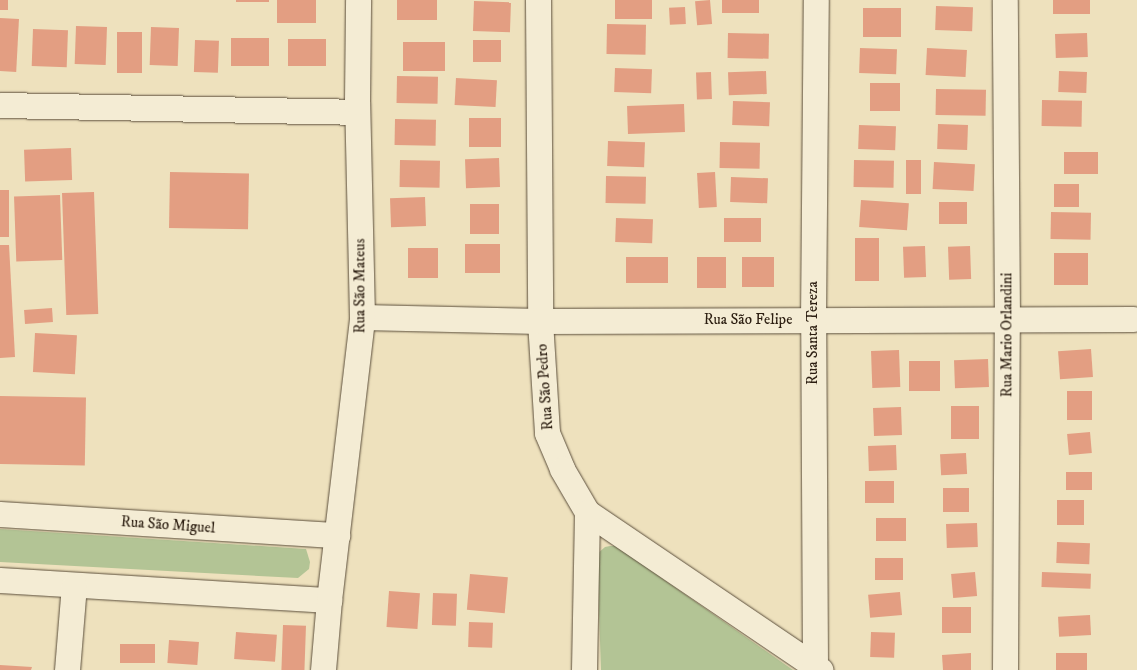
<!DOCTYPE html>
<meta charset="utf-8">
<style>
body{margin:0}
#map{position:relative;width:1137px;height:670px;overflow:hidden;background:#eee1bd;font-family:"IM FELL DW Pica",serif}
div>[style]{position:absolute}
.green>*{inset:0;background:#b3c495}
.building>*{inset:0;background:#e39e82;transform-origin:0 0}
.roads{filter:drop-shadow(0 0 1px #5c4f3c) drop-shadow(0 0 1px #5c4f3c)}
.minor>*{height:25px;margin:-12.5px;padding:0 12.5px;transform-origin:12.5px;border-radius:12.5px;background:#f4ecd4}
span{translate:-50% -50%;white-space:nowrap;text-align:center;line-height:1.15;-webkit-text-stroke:4.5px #f4ecd4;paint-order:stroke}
.street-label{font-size:15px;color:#2c1e11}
</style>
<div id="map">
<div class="green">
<div style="clip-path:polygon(0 529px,306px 549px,310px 562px,309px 569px,298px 578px,0 562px)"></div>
<div style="clip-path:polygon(610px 546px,616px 546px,793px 670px,601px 670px,597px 554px,605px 547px)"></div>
</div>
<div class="building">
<div style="left:0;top:0;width:8px;height:10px"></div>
<div style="left:236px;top:0;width:33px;height:2px"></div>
<div style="left:277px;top:0;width:39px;height:23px"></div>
<div style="left:397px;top:0;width:40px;height:20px"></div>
<div style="left:615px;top:0;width:37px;height:19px"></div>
<div style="left:710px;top:0;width:24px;height:15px;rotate:85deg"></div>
<div style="left:722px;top:0;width:37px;height:13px"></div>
<div style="left:1053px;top:0;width:37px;height:14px"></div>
<div style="left:474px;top:1px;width:37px;height:30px;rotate:2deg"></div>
<div style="left:936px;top:6px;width:37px;height:24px;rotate:2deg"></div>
<div style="left:685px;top:7px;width:17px;height:16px;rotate:87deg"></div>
<div style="left:863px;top:8px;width:38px;height:29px"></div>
<div style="left:0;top:18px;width:19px;height:53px;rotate:3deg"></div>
<div style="left:607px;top:24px;width:39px;height:30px;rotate:1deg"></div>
<div style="left:76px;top:26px;width:31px;height:38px;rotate:2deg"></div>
<div style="left:151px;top:27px;width:28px;height:38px;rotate:2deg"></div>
<div style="left:33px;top:29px;width:35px;height:37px;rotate:2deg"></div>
<div style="left:117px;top:32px;width:25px;height:41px"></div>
<div style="left:728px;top:33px;width:41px;height:25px;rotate:1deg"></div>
<div style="left:1087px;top:33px;width:24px;height:32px;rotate:88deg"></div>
<div style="left:269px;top:38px;width:28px;height:38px;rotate:90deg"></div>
<div style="left:288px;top:39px;width:38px;height:27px"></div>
<div style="left:195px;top:40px;width:24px;height:32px;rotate:2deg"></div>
<div style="left:501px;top:40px;width:22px;height:28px;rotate:90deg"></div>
<div style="left:403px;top:42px;width:42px;height:29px"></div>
<div style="left:860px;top:48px;width:37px;height:25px;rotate:2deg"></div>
<div style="left:927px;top:48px;width:40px;height:27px;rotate:3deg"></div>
<div style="left:615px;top:68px;width:37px;height:24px;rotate:2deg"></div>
<div style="left:766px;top:71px;width:23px;height:38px;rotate:88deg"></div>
<div style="left:1059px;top:71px;width:28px;height:21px;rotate:2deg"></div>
<div style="left:711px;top:72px;width:27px;height:15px;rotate:88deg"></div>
<div style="left:397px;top:76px;width:41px;height:27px;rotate:1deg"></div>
<div style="left:456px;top:78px;width:41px;height:27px;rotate:3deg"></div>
<div style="left:870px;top:83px;width:30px;height:28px"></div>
<div style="left:936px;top:89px;width:50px;height:26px;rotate:1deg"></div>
<div style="left:1042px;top:100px;width:40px;height:26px;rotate:1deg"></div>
<div style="left:733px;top:101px;width:37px;height:24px;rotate:2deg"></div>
<div style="left:684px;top:104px;width:28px;height:57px;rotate:88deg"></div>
<div style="left:469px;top:118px;width:32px;height:29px"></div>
<div style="left:395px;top:119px;width:41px;height:26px;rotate:1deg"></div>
<div style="left:938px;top:124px;width:30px;height:25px;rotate:2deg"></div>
<div style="left:859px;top:125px;width:37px;height:24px;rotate:2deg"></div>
<div style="left:608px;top:141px;width:37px;height:25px;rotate:2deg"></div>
<div style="left:720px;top:142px;width:40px;height:26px;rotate:1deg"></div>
<div style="left:71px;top:148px;width:32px;height:47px;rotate:88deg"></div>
<div style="left:1064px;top:152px;width:34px;height:22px"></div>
<div style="left:499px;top:158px;width:29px;height:34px;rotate:88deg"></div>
<div style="left:400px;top:160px;width:40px;height:27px;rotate:1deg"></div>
<div style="left:854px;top:160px;width:40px;height:27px;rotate:1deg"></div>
<div style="left:906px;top:160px;width:15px;height:34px"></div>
<div style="left:934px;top:162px;width:41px;height:27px;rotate:3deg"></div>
<div style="left:170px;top:172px;width:79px;height:56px;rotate:1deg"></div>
<div style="left:715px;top:172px;width:35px;height:18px;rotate:87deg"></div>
<div style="left:606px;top:176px;width:40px;height:27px;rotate:1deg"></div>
<div style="left:731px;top:177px;width:37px;height:25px;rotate:2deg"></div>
<div style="left:1054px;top:184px;width:25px;height:23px"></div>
<div style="left:0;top:190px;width:9px;height:47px"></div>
<div style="left:94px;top:192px;width:122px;height:32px;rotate:88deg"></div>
<div style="left:60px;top:195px;width:65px;height:46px;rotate:88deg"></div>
<div style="left:425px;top:197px;width:29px;height:35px;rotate:88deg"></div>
<div style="left:861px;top:200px;width:48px;height:27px;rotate:4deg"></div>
<div style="left:967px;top:202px;width:22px;height:28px;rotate:90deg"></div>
<div style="left:499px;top:204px;width:30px;height:29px;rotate:90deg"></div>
<div style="left:1051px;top:212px;width:40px;height:27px;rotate:1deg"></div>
<div style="left:616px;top:218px;width:37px;height:24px;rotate:2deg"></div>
<div style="left:724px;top:218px;width:37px;height:24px"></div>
<div style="left:855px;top:238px;width:24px;height:43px"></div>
<div style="left:500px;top:244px;width:29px;height:35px;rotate:90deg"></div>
<div style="clip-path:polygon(0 245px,9px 245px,15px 357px,0 358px)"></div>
<div style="left:925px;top:246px;width:31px;height:22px;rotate:88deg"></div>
<div style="left:970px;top:246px;width:33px;height:22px;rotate:88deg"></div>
<div style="left:408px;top:248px;width:30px;height:30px"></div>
<div style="left:1088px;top:253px;width:32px;height:34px;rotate:90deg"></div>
<div style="left:626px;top:257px;width:42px;height:26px"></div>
<div style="left:726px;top:257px;width:31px;height:29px;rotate:90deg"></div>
<div style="left:742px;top:257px;width:32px;height:30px"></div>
<div style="left:52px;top:308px;width:14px;height:28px;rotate:86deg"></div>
<div style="left:35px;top:333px;width:42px;height:39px;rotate:3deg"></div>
<div style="left:1091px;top:349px;width:28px;height:33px;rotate:86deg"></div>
<div style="left:899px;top:350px;width:37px;height:28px;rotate:88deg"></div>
<div style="left:988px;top:359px;width:28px;height:34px;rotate:88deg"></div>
<div style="left:940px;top:361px;width:30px;height:31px;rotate:90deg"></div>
<div style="left:1092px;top:391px;width:29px;height:25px;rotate:90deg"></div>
<div style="left:0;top:396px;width:86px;height:68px;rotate:1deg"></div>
<div style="left:979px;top:406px;width:33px;height:28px;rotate:90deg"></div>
<div style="left:901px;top:407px;width:28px;height:28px;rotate:88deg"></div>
<div style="left:1090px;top:432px;width:21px;height:23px;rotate:85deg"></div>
<div style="left:896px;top:445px;width:25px;height:28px;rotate:88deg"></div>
<div style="left:966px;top:453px;width:21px;height:26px;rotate:87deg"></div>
<div style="left:1066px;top:472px;width:26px;height:18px"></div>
<div style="left:894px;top:481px;width:22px;height:29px;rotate:90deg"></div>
<div style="left:943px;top:488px;width:26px;height:24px"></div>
<div style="left:1084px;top:500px;width:25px;height:27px;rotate:90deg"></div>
<div style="left:876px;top:518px;width:30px;height:23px"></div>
<div style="left:977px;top:523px;width:24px;height:31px;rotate:88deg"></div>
<div style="left:1057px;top:542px;width:33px;height:21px;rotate:2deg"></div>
<div style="left:875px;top:558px;width:28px;height:22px"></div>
<div style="left:975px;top:572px;width:24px;height:24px;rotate:85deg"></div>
<div style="left:1042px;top:572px;width:49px;height:15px;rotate:2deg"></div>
<div style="left:470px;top:574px;width:38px;height:36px;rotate:5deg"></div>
<div style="left:389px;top:591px;width:31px;height:36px;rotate:4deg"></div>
<div style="left:900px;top:592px;width:23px;height:32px;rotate:85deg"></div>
<div style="left:433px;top:593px;width:24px;height:32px;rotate:2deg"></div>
<div style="left:971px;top:607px;width:26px;height:29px;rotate:90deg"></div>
<div style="left:1090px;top:615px;width:20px;height:32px;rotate:87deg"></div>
<div style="left:469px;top:622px;width:24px;height:25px;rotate:2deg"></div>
<div style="left:283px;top:625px;width:23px;height:45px;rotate:2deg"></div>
<div style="left:236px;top:632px;width:41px;height:27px;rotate:4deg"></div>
<div style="left:871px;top:632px;width:24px;height:25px;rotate:2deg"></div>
<div style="left:169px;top:640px;width:30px;height:23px;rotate:4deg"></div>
<div style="left:120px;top:644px;width:35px;height:19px"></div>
<div style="clip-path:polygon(971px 653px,971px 670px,943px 670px,942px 655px)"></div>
<div style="left:1056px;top:653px;width:31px;height:17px"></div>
<div style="clip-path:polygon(0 665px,32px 667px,31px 670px,0 670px)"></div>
</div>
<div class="roads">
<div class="minor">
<div style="left:538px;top:0;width:321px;rotate:89.6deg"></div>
<div style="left:540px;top:321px;width:112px;rotate:86.4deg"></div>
<div style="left:547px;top:433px;width:39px;rotate:67deg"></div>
<div style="left:562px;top:469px;width:50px;rotate:59.8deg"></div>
<div style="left:587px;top:512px;width:282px;rotate:34.1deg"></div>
<div style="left:0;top:105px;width:357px;rotate:1.1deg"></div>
<div style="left:362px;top:317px;width:178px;rotate:1.3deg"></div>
<div style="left:540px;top:321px;width:593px;rotate:-0.19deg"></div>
<div style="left:0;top:514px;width:338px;rotate:3.6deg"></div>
<div style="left:0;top:580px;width:330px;rotate:3.5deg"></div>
<div style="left:815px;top:667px;width:347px;rotate:-90.3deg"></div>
<div style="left:813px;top:320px;width:320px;rotate:-89.5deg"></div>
<div style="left:67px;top:670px;width:85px;rotate:-85.3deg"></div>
<div style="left:323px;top:670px;width:70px;rotate:-85.1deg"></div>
<div style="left:329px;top:600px;width:285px;rotate:-83.3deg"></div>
<div style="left:362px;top:317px;width:215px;rotate:-91.3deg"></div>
<div style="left:357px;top:102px;width:102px;rotate:-89.4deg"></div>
<div style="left:584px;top:670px;width:158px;rotate:-88.9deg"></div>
<div style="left:1005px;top:670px;width:351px;rotate:-89.7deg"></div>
<div style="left:1007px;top:319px;width:319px;rotate:-90.4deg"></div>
</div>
</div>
<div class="street-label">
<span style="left:360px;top:286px;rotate:-90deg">Rua São Mateus</span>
<span style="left:748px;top:320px">Rua São Felipe</span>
<span style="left:813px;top:333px;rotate:-90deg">Rua Santa Tereza</span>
<span style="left:1007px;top:335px;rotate:-90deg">Rua Mario Orlandini</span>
<span style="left:545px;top:387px;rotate:-94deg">Rua São Pedro</span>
<span style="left:168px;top:525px;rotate:4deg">Rua São Miguel</span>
</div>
</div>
